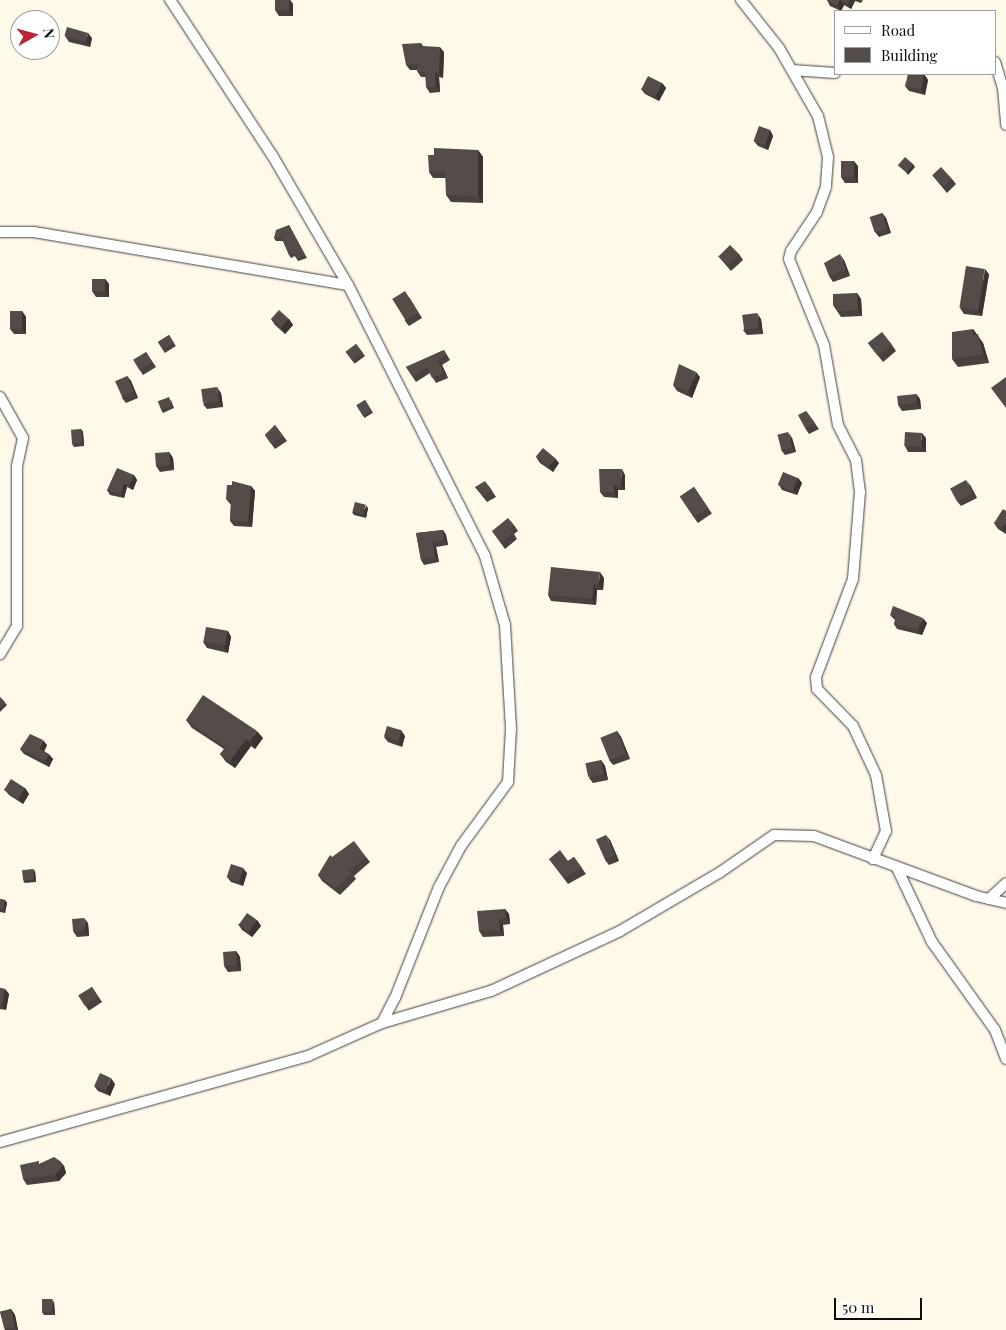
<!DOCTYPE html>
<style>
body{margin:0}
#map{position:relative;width:1006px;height:1330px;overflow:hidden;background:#fff9ea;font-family:"Playfair Display",serif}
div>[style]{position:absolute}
.roads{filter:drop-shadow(0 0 1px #3f3f3f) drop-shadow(0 0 1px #3f3f3f)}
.minor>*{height:10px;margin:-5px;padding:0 5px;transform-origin:5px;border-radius:5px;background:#fff}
.wall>*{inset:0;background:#48413e;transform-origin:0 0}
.shaded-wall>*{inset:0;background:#3b3532}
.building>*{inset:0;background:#544c48;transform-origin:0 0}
span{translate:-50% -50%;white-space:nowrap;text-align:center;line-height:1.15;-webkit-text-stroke:5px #fff;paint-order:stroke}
.legend{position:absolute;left:834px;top:10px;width:162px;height:65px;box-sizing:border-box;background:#fff;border:1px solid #9e9e9e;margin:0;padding:6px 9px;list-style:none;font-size:15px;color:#0c0c0c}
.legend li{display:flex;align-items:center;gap:10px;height:25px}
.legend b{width:25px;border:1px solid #9e9e9e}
.north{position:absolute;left:10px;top:10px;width:50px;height:50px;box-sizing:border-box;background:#fff;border:1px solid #9e9e9e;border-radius:50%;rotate:83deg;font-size:14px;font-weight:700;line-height:20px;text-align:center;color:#0c0c0c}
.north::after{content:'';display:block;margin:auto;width:18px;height:22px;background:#bb253a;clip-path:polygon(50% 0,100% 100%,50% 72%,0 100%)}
.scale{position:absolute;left:834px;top:1298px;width:88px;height:22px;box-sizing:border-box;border:2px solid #0c0c0c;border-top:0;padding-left:6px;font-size:15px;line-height:18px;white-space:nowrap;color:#0c0c0c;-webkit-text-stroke:4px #fff;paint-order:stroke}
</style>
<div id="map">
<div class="roads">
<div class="minor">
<div style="left:741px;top:0;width:61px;rotate:51.6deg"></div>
<div style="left:779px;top:48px;width:78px;rotate:60.2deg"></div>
<div style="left:818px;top:116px;width:42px;rotate:76.3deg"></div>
<div style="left:828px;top:157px;width:30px;rotate:94deg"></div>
<div style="left:826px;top:187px;width:27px;rotate:110deg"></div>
<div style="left:817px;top:212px;width:47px;rotate:123.7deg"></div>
<div style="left:791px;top:251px;width:8px;rotate:104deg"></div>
<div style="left:789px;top:259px;width:93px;rotate:67.9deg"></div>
<div style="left:824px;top:345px;width:81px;rotate:80.1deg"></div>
<div style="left:838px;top:425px;width:39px;rotate:63deg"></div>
<div style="left:856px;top:460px;width:32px;rotate:83deg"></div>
<div style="left:860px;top:492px;width:87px;rotate:94.6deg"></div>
<div style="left:853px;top:579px;width:105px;rotate:110.7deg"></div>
<div style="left:816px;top:677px;width:12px;rotate:85deg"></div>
<div style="left:817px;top:689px;width:52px;rotate:45.8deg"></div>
<div style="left:853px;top:726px;width:54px;rotate:64.9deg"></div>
<div style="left:876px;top:775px;width:57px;rotate:79.9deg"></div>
<div style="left:886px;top:831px;width:31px;rotate:115deg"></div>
<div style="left:995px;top:62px;width:27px;rotate:73deg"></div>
<div style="left:1003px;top:88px;width:37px;rotate:85deg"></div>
<div style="left:792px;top:70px;width:43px;rotate:4deg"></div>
<div style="left:0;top:232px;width:34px"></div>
<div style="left:34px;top:232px;width:318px;rotate:9.6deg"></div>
<div style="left:0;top:397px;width:47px;rotate:60.7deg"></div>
<div style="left:23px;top:438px;width:29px;rotate:102deg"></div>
<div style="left:17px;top:466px;width:160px;rotate:90deg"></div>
<div style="left:17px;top:626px;width:33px;rotate:121deg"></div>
<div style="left:897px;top:868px;width:82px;rotate:64.7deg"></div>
<div style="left:932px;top:942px;width:108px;rotate:54.4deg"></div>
<div style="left:995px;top:1030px;width:31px;rotate:69deg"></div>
<div style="left:989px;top:899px;width:23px;rotate:-43deg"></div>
<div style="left:382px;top:1023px;width:114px;rotate:-16.4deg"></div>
<div style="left:491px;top:991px;width:142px;rotate:-24.9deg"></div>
<div style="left:620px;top:931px;width:115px;rotate:-30.4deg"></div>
<div style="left:719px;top:873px;width:67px;rotate:-34.6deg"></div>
<div style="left:774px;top:835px;width:40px;rotate:1.4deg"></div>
<div style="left:814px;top:836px;width:173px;rotate:20.3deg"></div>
<div style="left:976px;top:896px;width:31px;rotate:13deg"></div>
<div style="left:0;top:1142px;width:320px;rotate:-15.6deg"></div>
<div style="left:308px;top:1056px;width:81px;rotate:-24deg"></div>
<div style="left:382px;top:1023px;width:28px;rotate:-63deg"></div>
<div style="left:395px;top:998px;width:119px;rotate:-68.4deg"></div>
<div style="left:439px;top:887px;width:47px;rotate:-61.8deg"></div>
<div style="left:461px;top:846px;width:79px;rotate:-53.7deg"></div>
<div style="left:508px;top:782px;width:53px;rotate:-86.8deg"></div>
<div style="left:511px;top:729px;width:104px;rotate:-93.3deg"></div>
<div style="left:505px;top:625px;width:72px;rotate:-106.2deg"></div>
<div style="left:485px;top:556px;width:304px;rotate:-116.8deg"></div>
<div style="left:348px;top:285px;width:151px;rotate:-120.3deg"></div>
<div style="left:272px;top:155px;width:186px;rotate:-123.3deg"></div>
</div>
</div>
<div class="wall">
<div style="clip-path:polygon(275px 0,290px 0,293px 4px,293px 16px,279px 16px,275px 10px)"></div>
<div style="clip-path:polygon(827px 0,863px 0,861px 3px,855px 1px,851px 9px,844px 5px,841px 11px,830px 6px)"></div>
<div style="clip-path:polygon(65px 36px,92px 38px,90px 47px,69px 42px)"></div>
<div style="clip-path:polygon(421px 43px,423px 46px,444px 52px,443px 78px,439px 77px,440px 92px,430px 93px,426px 87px,426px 77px,421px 77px,417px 71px,418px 70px,410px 70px,406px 65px)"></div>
<div style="clip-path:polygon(924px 74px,928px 80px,925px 95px,909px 91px,905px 86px)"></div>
<div style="clip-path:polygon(662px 83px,666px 88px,659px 101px,645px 94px,641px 89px)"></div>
<div style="clip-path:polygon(770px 130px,773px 136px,768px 150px,758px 146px,754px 141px)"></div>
<div style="clip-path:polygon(478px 150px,483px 157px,483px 203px,451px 202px,446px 195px,446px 178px,433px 178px,429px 172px)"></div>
<div style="clip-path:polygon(858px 166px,858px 183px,845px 183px,841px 177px)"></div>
<div style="clip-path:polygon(933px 176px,952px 179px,956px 184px,947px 193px,937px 181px)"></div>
<div style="clip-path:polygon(882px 213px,886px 218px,891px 233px,879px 237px,875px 232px)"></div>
<div style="clip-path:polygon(289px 225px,307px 258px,298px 261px,295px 256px,291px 258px,289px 255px,283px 241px,276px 241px,274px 238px)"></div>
<div style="clip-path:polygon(739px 254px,743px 260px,731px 271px,718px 256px)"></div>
<div style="clip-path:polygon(844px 260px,850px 276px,833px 282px,829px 276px)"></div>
<div style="clip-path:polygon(989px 274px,982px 316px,964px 314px,960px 308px)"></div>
<div style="clip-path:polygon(105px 279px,109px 284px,109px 297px,96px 297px,92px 291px)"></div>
<div style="clip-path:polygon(857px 293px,861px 299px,862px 316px,841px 317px,833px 305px)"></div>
<div style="clip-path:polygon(409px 297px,422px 318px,409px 326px,405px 321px)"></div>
<div style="clip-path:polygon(22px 311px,26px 317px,26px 334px,14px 334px,10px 329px)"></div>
<div style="clip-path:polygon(271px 319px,289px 319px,293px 325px,285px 334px,275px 325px)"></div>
<div style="clip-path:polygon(761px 319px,763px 334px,747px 335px,743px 330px)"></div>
<div style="clip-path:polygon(973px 329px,983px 343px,989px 363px,958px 367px,952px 359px)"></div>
<div style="left:169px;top:335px;width:13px;height:13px;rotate:58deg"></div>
<div style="clip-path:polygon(868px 343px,892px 345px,896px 351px,883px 362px)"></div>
<div style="left:356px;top:344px;width:15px;height:13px;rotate:53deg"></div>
<div style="clip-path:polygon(444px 350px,450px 360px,442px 365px,448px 378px,436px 383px,430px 373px,416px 382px,406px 367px)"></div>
<div style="clip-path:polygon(146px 352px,156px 367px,143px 375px,139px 369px)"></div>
<div style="clip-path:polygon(127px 376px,131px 381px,138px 398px,126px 403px,122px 398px)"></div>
<div style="clip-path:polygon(700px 377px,692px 398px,677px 391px,673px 385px)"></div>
<div style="clip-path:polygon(221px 393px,223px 407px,207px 409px,203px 404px)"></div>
<div style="clip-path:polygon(916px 394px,920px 399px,921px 409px,902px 411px,898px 405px)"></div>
<div style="clip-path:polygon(171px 400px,174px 408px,163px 413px,161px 410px)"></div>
<div style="left:365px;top:400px;width:15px;height:10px;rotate:58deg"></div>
<div style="clip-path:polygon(806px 411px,819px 429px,809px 434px,805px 428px)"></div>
<div style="clip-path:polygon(275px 425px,287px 441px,275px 449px,265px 435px)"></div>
<div style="clip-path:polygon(81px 429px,83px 432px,84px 446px,74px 447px,72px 444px)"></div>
<div style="clip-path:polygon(792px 438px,796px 452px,785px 455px,781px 450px)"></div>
<div style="clip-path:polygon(926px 438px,926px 452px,908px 452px,905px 446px)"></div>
<div style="clip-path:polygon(169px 452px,173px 458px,174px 470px,160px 472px,156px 466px)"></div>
<div style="clip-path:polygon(536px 457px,559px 463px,553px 472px,540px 463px)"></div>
<div style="clip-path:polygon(134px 475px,137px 480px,133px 490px,127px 487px,124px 498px,110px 495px,107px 490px)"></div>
<div style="clip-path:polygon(625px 475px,625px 490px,618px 490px,618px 498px,604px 497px,600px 492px)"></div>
<div style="clip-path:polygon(798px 478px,802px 483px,797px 495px,782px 490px,779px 485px)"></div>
<div style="clip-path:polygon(970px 485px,977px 498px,961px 506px,957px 501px)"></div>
<div style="clip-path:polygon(251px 486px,255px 491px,252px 527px,234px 526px,230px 521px,231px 505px,226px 499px)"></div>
<div style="clip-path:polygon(489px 486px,496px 497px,487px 502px,475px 487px)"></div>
<div style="left:694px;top:487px;width:32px;height:17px;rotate:56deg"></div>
<div style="clip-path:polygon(368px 508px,366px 518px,354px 515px,352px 512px)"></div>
<div style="clip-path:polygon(1006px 511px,1006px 534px,998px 529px,994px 523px)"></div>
<div style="clip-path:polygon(514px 525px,518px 531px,514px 534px,517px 539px,505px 549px,492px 531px)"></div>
<div style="clip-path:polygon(443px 530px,446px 535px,448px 545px,436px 547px,439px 562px,424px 565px,421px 560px,416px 533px)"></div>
<div style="clip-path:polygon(604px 578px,603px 590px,597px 590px,596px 605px,551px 601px,548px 595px)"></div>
<div style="clip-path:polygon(890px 615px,927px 623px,922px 635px,897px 629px,894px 624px,895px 620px)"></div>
<div style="clip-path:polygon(228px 631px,231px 637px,228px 653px,207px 648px,203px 642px)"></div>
<div style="clip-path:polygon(0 697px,7px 705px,0 712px)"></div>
<div style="clip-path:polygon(186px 720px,263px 738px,255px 749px,251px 746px,235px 768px,226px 762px,220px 754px,224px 749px,192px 728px)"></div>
<div style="clip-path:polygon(617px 731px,621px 737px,630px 759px,613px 765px,609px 760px)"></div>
<div style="clip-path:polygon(405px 736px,402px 747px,388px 742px,384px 737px)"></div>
<div style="clip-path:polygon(47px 745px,44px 751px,53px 759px,49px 767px,24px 754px,20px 749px)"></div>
<div style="clip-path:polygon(601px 760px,605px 766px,608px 780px,593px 783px,589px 778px)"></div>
<div style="clip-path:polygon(25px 788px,29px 794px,23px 804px,9px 795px,5px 790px)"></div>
<div style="clip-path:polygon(610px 840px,619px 861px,609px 865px,605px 860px)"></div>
<div style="clip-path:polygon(332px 857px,366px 857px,370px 862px,354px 876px,356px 879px,340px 895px,322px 881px,318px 875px)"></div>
<div style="clip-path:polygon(574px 857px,586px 874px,568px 884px,549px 859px,568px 861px)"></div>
<div style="clip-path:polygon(35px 871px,36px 882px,25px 883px,23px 881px)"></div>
<div style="clip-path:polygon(247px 873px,243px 886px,231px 882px,227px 877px)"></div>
<div style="clip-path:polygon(0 899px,5px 900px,7px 903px,5px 913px,0 912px)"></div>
<div style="clip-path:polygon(505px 909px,509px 914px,510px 924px,503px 925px,504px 936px,483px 937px,479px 931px)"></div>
<div style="clip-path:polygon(257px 920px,261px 926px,252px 937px,242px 930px,238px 924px)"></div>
<div style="clip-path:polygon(88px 923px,89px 936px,77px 937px,73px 931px)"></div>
<div style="clip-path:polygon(236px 951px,240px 957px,241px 971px,228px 972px,224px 966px)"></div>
<div style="left:92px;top:987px;width:18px;height:16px;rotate:56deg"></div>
<div style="clip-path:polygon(0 988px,5px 989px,9px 994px,6px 1010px,0 1009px)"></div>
<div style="clip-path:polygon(115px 1084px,110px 1096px,98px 1091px,94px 1086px)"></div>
<div style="clip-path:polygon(41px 1163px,64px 1166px,66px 1173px,59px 1181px,27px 1185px,23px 1179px)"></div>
<div style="clip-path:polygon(54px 1302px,55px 1315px,44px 1315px,42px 1312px)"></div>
<div style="clip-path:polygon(11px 1309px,15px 1315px,18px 1330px,5px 1330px,0 1312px)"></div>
</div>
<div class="shaded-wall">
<div style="clip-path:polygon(289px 0,290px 0,293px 4px,293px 16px,289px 10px)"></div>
<div style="clip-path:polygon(840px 0,844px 5px,841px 11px,837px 6px)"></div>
<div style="clip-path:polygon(850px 0,855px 1px,851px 9px,848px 4px)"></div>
<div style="clip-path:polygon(88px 33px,92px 38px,90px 47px,86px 42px)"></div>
<div style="clip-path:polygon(440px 47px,444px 52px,443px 78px,439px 72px)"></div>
<div style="clip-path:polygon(435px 72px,439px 77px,440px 92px,436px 86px)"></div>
<div style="clip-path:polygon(924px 74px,928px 80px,925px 95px,921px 89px)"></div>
<div style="clip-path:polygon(662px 83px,666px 88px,659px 101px,655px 96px)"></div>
<div style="clip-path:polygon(770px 130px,773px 136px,768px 150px,764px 145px)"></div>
<div style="clip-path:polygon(478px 150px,483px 157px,483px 203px,478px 196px)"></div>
<div style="clip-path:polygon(854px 161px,858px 166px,858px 183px,854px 177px)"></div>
<div style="clip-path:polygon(913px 164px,915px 167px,908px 175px,906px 172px)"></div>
<div style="clip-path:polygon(882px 213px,886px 218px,891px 233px,887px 228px)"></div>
<div style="clip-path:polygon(840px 254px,844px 260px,850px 276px,846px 270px)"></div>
<div style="clip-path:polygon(985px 269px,989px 274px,982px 316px,978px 311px)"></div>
<div style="clip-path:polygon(105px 279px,109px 284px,109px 297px,105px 291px)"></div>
<div style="clip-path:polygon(857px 293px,861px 299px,862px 316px,858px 310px)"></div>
<div style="clip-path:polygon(22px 311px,26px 317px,26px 334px,22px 328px)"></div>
<div style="clip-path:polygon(757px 313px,761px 319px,763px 334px,759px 328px)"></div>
<div style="clip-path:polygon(289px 319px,293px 325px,285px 334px,281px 328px)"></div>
<div style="clip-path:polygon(973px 329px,983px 343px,989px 363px,983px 354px,973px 335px)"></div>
<div style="clip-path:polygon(438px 360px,442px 365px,448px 378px,444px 373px)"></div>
<div style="clip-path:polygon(696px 372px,700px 377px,692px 398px,688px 392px)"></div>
<div style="clip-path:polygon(127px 376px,131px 381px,138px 398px,134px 392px)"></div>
<div style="clip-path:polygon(217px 387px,221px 393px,223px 407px,219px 401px)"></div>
<div style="clip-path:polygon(916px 394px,920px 399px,921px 409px,917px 403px)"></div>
<div style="clip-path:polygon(81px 429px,83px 432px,84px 446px,82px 443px)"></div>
<div style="clip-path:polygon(788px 432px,792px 438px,796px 452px,792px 447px)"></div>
<div style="clip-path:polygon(922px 433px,926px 438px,926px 452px,922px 447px)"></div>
<div style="clip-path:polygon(169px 452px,173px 458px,174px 470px,170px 465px)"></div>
<div style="clip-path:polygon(555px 458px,559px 463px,553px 472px,549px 466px)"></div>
<div style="clip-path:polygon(622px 469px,625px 475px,625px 490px,621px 485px)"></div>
<div style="clip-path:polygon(134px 475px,137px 480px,133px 490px,129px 485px)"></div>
<div style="clip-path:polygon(798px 478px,802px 483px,797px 495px,793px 490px)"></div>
<div style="clip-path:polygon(966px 480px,970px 485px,977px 498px,973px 493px)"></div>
<div style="clip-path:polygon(124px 483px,127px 487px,124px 498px,121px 494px)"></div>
<div style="clip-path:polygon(614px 485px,618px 490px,618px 498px,614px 492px)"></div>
<div style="clip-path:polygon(251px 486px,255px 491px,252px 527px,248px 522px)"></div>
<div style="clip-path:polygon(366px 505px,368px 508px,366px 518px,364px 515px)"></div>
<div style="clip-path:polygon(1006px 523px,1006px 534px,1002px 528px)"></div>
<div style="clip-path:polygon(443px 530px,446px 535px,448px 545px,444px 540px)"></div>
<div style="clip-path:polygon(433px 542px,436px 547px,439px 562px,435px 557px)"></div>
<div style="clip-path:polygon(600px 572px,604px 578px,603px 590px,599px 585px)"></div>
<div style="clip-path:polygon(594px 584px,597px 590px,596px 605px,592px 599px)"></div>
<div style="clip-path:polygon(923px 618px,927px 623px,922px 635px,918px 630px)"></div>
<div style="clip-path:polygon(228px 631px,231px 637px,228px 653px,224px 647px)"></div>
<div style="clip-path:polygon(401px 730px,405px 736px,402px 747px,398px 741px)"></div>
<div style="clip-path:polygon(257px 731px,263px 738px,255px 749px,250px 741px)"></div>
<div style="clip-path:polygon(617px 731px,621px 737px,630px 759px,626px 753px)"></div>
<div style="clip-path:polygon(246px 739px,251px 746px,235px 768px,230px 761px)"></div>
<div style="clip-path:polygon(43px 740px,47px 745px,43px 754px,39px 748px)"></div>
<div style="clip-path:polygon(49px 754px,53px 759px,49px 767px,45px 761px)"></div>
<div style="clip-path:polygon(601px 760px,605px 766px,608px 780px,604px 774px)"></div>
<div style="clip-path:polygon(25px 788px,29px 794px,23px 804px,19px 798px)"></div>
<div style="clip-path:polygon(606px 835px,610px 840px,619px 861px,615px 855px)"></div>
<div style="clip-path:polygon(243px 868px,247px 873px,243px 886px,239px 880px)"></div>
<div style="clip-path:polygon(33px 869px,35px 871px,36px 882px,34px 879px)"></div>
<div style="clip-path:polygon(5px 900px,7px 903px,5px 913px,3px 910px)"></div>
<div style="clip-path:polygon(505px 909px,509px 914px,510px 924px,506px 918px)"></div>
<div style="clip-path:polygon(84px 918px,88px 923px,89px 936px,85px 930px)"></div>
<div style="clip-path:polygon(499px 919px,503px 925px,504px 936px,500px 930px)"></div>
<div style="clip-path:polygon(257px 920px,261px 926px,252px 937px,248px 932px)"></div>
<div style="clip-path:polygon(236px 951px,240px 957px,241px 971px,237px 965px)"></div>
<div style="clip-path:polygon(5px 989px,9px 994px,6px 1010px,2px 1005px)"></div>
<div style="clip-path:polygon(111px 1078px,115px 1084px,110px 1096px,106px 1091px)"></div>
<div style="clip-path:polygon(60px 1161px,64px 1166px,66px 1173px,59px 1181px,55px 1175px)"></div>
<div style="clip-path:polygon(52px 1299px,54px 1302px,55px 1315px,53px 1312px)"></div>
<div style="clip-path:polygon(11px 1309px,15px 1315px,18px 1330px,17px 1330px,15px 1327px)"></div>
</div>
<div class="building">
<div style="left:275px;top:0;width:14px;height:10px"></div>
<div style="clip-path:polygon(827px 0,840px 0,837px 6px)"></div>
<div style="clip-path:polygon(841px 0,850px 0,848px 4px)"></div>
<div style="left:67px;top:27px;width:22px;height:9px;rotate:16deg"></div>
<div style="clip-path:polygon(421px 43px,421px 46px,440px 47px,439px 72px,435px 72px,436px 86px,426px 87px,425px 72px,417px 71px,418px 64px,406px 65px,402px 44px)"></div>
<div style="clip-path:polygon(908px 74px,924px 74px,921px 89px,905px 86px)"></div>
<div style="left:648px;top:76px;width:16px;height:15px;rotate:27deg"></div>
<div style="left:759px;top:126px;width:12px;height:16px;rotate:20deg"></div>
<div style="clip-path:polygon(434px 148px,478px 150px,478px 196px,446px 195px,445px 171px,429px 172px,428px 155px,434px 155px)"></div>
<div style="left:905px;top:157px;width:11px;height:11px;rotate:41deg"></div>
<div style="left:841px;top:161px;width:13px;height:16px"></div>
<div style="left:941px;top:167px;width:16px;height:12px;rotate:47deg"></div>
<div style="left:882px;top:213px;width:16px;height:13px;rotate:72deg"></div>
<div style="clip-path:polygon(289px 225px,305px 255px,296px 258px,294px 253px,289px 255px,282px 238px,274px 238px,276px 230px)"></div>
<div style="left:730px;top:245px;width:13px;height:16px;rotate:45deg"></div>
<div style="clip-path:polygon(840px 254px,846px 270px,829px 276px,824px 263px)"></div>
<div style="left:966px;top:266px;width:19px;height:42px;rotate:9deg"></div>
<div style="left:92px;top:279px;width:13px;height:12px"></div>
<div style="left:405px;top:291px;width:25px;height:15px;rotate:58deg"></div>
<div style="clip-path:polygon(857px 293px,858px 310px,837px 311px,837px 305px,833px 305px,833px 294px)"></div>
<div style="left:279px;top:310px;width:13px;height:12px;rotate:42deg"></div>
<div style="left:10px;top:311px;width:12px;height:18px"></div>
<div style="left:757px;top:313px;width:15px;height:15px;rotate:82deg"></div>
<div style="clip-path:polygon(973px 329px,973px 335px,978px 334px,983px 354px,952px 359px,952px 332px)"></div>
<div style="left:882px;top:332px;width:16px;height:18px;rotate:52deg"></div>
<div style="left:169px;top:335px;width:9px;height:13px;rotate:58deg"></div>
<div style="left:356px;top:344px;width:11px;height:13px;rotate:52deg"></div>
<div style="clip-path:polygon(444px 350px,446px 355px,438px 360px,444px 373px,432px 378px,427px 367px,413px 377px,406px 367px)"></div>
<div style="left:146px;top:352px;width:12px;height:15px;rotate:59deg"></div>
<div style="clip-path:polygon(679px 364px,696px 372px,688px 392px,673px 385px)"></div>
<div style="left:127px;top:376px;width:17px;height:13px;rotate:66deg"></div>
<div style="clip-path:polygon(1006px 377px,1006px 408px,991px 388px)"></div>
<div style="left:217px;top:387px;width:14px;height:16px;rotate:82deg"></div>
<div style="left:916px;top:394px;width:9px;height:19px;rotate:84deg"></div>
<div style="left:169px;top:397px;width:9px;height:12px;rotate:69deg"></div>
<div style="left:365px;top:400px;width:12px;height:10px;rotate:59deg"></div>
<div style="clip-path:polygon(806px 411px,815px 423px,805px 428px,798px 415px)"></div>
<div style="clip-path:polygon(275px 425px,283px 436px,271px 444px,265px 435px)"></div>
<div style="left:81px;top:429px;width:14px;height:10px;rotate:86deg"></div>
<div style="left:788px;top:432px;width:16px;height:11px;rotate:75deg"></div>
<div style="left:905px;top:432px;width:17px;height:14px;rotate:3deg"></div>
<div style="left:543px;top:448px;width:16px;height:11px;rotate:40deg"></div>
<div style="left:169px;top:452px;width:13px;height:14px;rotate:86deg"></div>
<div style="clip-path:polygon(117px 468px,134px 475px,129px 485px,124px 483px,121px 494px,107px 490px)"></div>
<div style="clip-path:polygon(599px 469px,622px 469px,621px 485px,614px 485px,614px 492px,600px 492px)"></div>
<div style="left:783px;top:472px;width:16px;height:14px;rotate:22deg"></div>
<div style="left:966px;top:480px;width:15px;height:18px;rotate:62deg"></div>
<div style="clip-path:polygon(232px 481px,251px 486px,248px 522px,230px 521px,231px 499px,226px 499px,227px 485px,232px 485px)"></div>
<div style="clip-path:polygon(485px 481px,492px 491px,483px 496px,475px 487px)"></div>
<div style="left:694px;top:487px;width:25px;height:17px;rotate:56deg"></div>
<div style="left:355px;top:502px;width:11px;height:10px;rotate:15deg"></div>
<div style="clip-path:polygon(1003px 509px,1006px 511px,1006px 523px,1002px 528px,994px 523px)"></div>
<div style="clip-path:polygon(508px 518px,514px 525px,510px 529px,513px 533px,501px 543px,492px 531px)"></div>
<div style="clip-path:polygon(443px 530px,444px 540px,433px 542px,435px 557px,421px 560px,416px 533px)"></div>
<div style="clip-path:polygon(551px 567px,600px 572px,599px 585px,594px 584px,592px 599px,548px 595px)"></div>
<div style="clip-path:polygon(893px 606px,923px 618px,918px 630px,894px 624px,896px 617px,890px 615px)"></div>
<div style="left:206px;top:627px;width:22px;height:15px;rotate:10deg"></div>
<div style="clip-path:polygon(203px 695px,257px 731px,250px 741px,246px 739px,230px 761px,220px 754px,226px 747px,186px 720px)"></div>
<div style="clip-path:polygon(0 697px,5px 702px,0 707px)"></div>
<div style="left:387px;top:726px;width:15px;height:11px;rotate:16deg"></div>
<div style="left:617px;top:731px;width:24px;height:18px;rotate:68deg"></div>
<div style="clip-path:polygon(30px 734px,43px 740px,39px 748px,49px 754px,45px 761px,20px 749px)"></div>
<div style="left:601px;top:760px;width:14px;height:16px;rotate:78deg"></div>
<div style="left:11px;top:779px;width:17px;height:13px;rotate:33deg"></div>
<div style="left:606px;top:835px;width:22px;height:11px;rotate:66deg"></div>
<div style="clip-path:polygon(354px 841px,366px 857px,349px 871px,352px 873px,336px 889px,318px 875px,330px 855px,332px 857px)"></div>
<div style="clip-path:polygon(560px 850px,568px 861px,574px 857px,582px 868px,564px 878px,549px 859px)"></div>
<div style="left:231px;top:864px;width:13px;height:14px;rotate:18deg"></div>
<div style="left:33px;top:869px;width:10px;height:11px;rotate:84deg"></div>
<div style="clip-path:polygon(0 899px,5px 900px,3px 910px,0 909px)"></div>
<div style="clip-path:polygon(505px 909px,506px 918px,499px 919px,500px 930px,479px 931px,477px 911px)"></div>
<div style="left:247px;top:913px;width:12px;height:14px;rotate:35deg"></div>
<div style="left:84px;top:918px;width:12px;height:12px;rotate:85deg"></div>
<div style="left:236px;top:951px;width:14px;height:13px;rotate:86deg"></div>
<div style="left:92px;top:987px;width:12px;height:16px;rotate:59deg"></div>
<div style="clip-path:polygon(0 988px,5px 989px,2px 1005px,0 1005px)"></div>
<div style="left:100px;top:1073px;width:12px;height:14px;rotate:24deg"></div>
<div style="clip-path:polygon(54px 1157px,60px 1161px,62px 1167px,55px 1175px,23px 1179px,20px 1165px,39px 1161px,39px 1164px)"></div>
<div style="left:42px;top:1299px;width:10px;height:13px"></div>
<div style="left:11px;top:1309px;width:18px;height:11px;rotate:77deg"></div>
</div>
<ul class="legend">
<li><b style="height:6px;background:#fff"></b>Road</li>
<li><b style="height:14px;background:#544c48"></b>Building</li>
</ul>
<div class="north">N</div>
<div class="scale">50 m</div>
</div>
